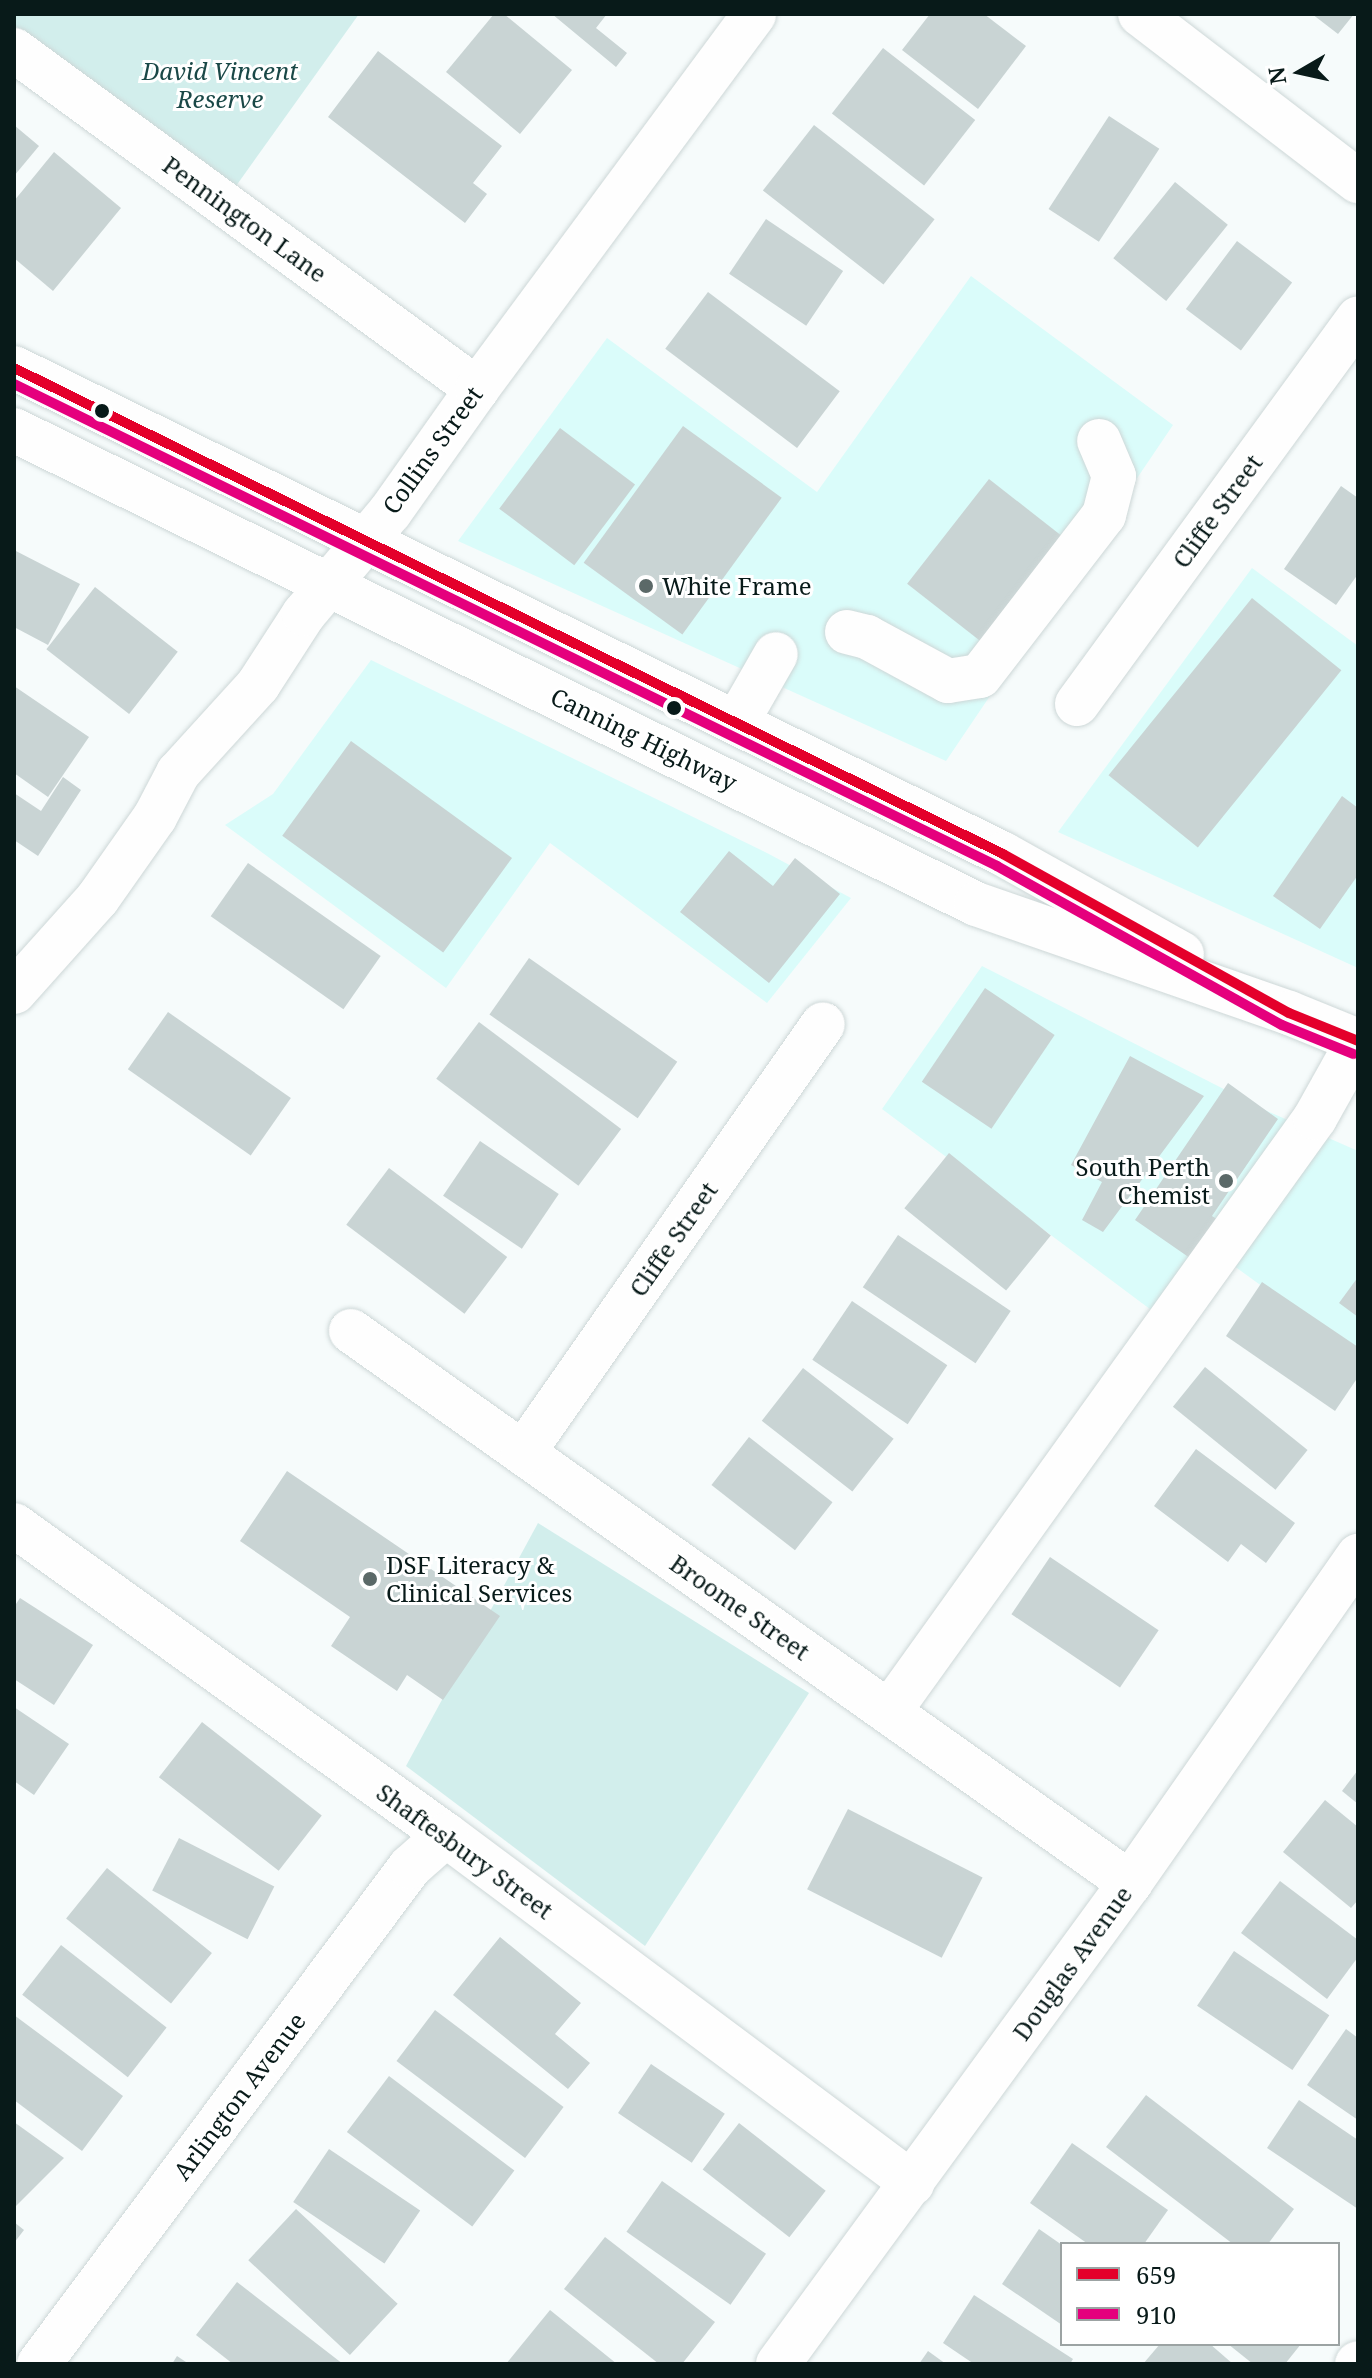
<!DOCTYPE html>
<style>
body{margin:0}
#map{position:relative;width:1372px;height:2378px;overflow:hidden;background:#f6fbfb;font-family:"Noto Serif",serif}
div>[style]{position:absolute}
.built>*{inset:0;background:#dafcfa}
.green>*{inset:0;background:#d2eeec}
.building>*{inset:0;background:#c9d4d4;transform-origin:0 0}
.roads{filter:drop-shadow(0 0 2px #cdd7d7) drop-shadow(0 0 2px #cdd7d7)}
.minor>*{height:44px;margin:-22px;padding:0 22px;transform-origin:22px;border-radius:22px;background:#fefefe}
.major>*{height:44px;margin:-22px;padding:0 22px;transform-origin:22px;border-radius:22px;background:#fefefe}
.highway>*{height:44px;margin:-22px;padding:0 22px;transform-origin:22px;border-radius:22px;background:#fefefe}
.bus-1>*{height:10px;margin:-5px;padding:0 5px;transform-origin:5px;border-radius:5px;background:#e4002b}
.bus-2>*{height:10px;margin:-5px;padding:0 5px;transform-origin:5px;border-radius:5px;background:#e5007d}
.dots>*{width:22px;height:22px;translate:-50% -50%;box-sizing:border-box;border:4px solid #fff;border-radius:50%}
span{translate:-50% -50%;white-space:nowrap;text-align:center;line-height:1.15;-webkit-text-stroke:6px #fff;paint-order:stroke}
.park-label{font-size:24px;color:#1a4847;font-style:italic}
.street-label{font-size:24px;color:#081a19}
.poi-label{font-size:24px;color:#081a19}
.left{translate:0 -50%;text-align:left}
.right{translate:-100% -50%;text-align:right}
.frame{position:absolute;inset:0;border:16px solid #081a19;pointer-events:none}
.legend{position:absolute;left:1060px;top:2242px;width:280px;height:104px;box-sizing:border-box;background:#fff;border:2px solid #9ca3a3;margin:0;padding:10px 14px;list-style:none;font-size:24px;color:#081a19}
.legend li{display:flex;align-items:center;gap:16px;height:40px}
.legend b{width:40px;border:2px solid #9ca3a3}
.north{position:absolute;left:1260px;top:32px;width:80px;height:80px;-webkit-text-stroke:6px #fff;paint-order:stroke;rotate:261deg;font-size:22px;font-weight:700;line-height:32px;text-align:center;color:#081a19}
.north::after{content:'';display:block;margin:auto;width:28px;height:36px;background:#081a19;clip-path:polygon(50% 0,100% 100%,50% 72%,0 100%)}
</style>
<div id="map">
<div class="built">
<div style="clip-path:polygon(971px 276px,1173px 425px,946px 761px,458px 541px,607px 338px,817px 492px)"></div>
<div style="clip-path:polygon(1252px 568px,1358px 646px,1358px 968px,1058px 832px)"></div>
<div style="clip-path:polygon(371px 660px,767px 853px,851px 898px,767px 1003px,550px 843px,446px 988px,225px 825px,273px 794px)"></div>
<div style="clip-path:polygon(982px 966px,1267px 1111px,1358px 1151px,1358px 1356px,1230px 1263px,1178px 1330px,882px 1109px)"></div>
</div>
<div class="green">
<div style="clip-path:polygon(14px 14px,359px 14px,236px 186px,14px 25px)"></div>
<div style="clip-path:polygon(538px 1523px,809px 1693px,645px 1946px,406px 1766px)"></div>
</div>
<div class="building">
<div style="clip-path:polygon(494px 14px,504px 14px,572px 70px,520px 134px,446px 72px)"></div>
<div style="clip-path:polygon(552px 14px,607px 14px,596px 28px,627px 53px,616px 67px)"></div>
<div style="clip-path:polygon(930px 14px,984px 14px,1026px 46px,978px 109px,902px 50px)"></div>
<div style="clip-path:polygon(1312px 14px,1354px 14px,1338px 34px)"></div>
<div style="left:883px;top:48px;width:117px;height:83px;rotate:38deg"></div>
<div style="clip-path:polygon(378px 51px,502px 146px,473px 183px,487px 194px,465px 223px,328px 117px)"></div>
<div style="left:1109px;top:116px;width:60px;height:111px;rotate:33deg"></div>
<div style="clip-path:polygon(14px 125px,39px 146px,14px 176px)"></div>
<div style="left:814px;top:125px;width:153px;height:83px;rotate:38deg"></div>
<div style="clip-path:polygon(54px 152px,121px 208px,53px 291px,14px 258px,14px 201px)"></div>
<div style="left:1175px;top:182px;width:68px;height:98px;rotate:39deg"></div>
<div style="left:766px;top:219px;width:93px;height:66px;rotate:34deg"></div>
<div style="left:1237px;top:241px;width:69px;height:85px;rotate:37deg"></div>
<div style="left:708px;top:292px;width:165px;height:71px;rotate:37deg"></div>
<div style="left:683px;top:426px;width:122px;height:169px;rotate:36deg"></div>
<div style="left:560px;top:428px;width:94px;height:101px;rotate:37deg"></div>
<div style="left:989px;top:479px;width:105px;height:133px;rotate:38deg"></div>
<div style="clip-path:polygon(1341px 486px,1358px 498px,1358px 574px,1336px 605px,1284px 569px)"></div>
<div style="clip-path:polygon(14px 550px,80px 584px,48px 645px,14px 627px)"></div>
<div style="left:95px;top:587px;width:105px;height:79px;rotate:38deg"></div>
<div style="left:1252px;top:598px;width:115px;height:228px;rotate:39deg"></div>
<div style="clip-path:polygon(14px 686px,89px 737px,48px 797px,14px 773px)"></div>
<div style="left:351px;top:741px;width:199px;height:117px;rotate:36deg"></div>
<div style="clip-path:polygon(63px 777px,81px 790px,38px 856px,14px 840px,14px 793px,41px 811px)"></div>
<div style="clip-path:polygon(1342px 796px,1358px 808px,1358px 875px,1320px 929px,1273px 896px)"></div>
<div style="clip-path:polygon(729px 851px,773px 886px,795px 858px,840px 894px,769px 983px,680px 912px)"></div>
<div style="left:248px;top:863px;width:162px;height:65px;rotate:35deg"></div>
<div style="left:529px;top:958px;width:181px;height:69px;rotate:35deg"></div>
<div style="left:985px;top:988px;width:84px;height:113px;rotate:34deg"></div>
<div style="left:168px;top:1012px;width:150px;height:70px;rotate:35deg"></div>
<div style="left:479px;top:1022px;width:178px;height:71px;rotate:37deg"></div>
<div style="clip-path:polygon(1130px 1056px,1204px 1096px,1103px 1232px,1082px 1220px,1102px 1182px,1071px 1165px)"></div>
<div style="clip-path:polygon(1228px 1083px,1278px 1119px,1212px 1216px,1227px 1226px,1200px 1265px,1135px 1220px)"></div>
<div style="left:480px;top:1141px;width:95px;height:66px;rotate:34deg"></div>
<div style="left:949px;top:1153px;width:131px;height:71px;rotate:39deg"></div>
<div style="left:389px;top:1168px;width:148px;height:71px;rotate:37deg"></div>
<div style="left:898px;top:1235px;width:136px;height:63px;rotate:34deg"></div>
<div style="clip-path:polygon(1358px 1277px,1358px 1317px,1339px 1303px)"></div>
<div style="clip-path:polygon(1262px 1282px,1358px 1347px,1358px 1377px,1335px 1411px,1226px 1336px)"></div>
<div style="left:852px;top:1301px;width:115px;height:71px;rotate:34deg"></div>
<div style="left:1205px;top:1367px;width:132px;height:51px;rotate:39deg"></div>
<div style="left:803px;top:1368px;width:115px;height:67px;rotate:38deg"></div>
<div style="left:749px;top:1437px;width:106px;height:61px;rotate:38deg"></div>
<div style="clip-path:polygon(1196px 1449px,1295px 1523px,1266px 1563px,1241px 1544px,1228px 1562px,1154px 1506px)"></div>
<div style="clip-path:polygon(287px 1471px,500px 1616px,443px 1700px,407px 1675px,397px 1691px,331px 1646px,350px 1617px,240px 1541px)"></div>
<div style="left:1050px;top:1557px;width:131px;height:69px;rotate:34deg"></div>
<div style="clip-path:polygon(20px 1598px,93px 1645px,54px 1705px,14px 1679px,14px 1607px)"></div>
<div style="clip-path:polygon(14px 1707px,69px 1744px,34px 1795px,14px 1781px)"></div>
<div style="left:202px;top:1722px;width:152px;height:70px;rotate:38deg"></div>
<div style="clip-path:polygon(1358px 1770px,1358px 1804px,1342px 1791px)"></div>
<div style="clip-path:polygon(1325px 1800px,1358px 1827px,1358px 1900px,1351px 1908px,1283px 1852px)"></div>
<div style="left:848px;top:1809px;width:151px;height:90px;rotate:27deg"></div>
<div style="left:179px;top:1838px;width:107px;height:59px;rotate:27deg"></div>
<div style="left:107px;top:1868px;width:135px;height:65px;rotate:39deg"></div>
<div style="clip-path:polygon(1280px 1881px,1358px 1940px,1358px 1957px,1327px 1999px,1241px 1933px)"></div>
<div style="clip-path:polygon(500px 1937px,581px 2003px,555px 2034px,590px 2063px,568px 2089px,453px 1995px)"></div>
<div style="left:61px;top:1945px;width:134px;height:63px;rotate:38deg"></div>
<div style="left:1234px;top:1951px;width:115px;height:66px;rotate:34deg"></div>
<div style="left:435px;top:2010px;width:161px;height:64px;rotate:37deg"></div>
<div style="clip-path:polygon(14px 2015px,123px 2096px,82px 2151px,14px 2100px)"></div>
<div style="clip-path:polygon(1346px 2029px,1358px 2038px,1358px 2120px,1307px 2085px)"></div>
<div style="left:651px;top:2064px;width:89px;height:59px;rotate:34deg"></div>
<div style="left:389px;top:2076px;width:157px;height:70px;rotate:37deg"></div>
<div style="clip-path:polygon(1146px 2095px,1294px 2209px,1268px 2244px,1233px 2244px,1106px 2147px)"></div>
<div style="clip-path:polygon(1299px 2100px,1358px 2140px,1358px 2209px,1267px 2148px)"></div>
<div style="clip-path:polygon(14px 2122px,64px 2158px,14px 2208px)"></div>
<div style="left:739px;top:2123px;width:110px;height:59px;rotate:38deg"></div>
<div style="clip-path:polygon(1072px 2143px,1168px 2210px,1144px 2244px,1088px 2244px,1030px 2203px)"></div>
<div style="left:329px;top:2149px;width:110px;height:64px;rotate:34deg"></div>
<div style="left:662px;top:2181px;width:127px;height:62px;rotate:35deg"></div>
<div style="left:296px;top:2209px;width:139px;height:70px;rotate:43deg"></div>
<div style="clip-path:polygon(14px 2222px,24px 2230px,14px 2243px)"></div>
<div style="clip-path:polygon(1039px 2229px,1062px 2245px,1062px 2325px,1002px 2284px)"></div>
<div style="clip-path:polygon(605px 2237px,715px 2322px,682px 2364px,659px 2364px,564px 2289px)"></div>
<div style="clip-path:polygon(237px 2282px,343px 2364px,233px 2364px,196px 2335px)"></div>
<div style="clip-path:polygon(974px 2295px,1073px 2359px,1070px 2364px,974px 2364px,943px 2343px)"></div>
<div style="clip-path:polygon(550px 2310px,617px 2364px,506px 2364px)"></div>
<div style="clip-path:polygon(1160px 2344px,1210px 2344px,1233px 2364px,1143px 2364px)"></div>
<div style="clip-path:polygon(1228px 2344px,1301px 2344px,1285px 2364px,1253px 2364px)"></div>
<div style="clip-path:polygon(928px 2351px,946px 2364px,919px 2364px)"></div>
<div style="clip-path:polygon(177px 2356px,189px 2364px,172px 2364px)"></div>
</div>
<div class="roads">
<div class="minor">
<div style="left:1140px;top:14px;width:275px;rotate:37.5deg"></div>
<div style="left:14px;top:50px;width:574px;rotate:36.21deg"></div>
<div style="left:847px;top:632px;width:21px;rotate:14deg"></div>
<div style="left:867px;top:637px;width:92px;rotate:28.5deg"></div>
<div style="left:948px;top:681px;width:32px;rotate:-9deg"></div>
<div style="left:980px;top:676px;width:203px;rotate:-52.4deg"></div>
<div style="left:1104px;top:515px;width:40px;rotate:-75.6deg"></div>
<div style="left:1114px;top:476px;width:38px;rotate:-113deg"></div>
<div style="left:1077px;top:704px;width:477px;rotate:-53.9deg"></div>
<div style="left:737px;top:722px;width:78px;rotate:-60.2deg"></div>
<div style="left:14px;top:992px;width:126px;rotate:-48.2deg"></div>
<div style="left:98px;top:898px;width:99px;rotate:-54.9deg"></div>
<div style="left:155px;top:817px;width:50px;rotate:-62.4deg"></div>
<div style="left:178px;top:773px;width:119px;rotate:-47.7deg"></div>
<div style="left:258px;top:685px;width:85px;rotate:-57.1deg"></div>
<div style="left:304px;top:614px;width:133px;rotate:-49.9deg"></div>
<div style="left:390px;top:512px;width:151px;rotate:-54.7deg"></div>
<div style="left:477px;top:389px;width:466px;rotate:-53.5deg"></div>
<div style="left:351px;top:1331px;width:955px;rotate:35.32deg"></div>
<div style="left:523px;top:1453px;width:523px;rotate:-55.03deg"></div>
<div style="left:14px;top:1525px;width:532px;rotate:35.66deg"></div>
<div style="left:446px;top:1835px;width:582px;rotate:36.75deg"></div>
<div style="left:889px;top:1712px;width:731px;rotate:-54.35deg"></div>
<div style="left:1315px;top:1118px;width:88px;rotate:-60.8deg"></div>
<div style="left:39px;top:2364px;width:620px;rotate:-53.26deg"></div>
<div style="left:410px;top:1867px;width:48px;rotate:-41.6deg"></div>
<div style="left:1357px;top:2364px;width:1px;rotate:-45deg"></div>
</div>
<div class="major">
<div style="left:778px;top:2364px;width:596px;rotate:-53.8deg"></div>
<div style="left:1130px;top:1883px;width:399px;rotate:-55.1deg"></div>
</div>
<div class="highway">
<div style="left:14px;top:368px;width:1102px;rotate:26.17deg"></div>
<div style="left:1003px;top:854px;width:205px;rotate:29.2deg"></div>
<div style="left:14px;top:430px;width:1072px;rotate:26.23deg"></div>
<div style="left:976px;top:904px;width:331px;rotate:19.2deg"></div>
<div style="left:1289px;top:1013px;width:74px;rotate:22.1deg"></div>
</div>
</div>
<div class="bus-1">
<div style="left:14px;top:368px;width:1102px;rotate:26.17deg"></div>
<div style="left:1003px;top:854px;width:327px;rotate:29.1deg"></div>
<div style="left:1289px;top:1013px;width:74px;rotate:22.1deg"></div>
</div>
<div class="bus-2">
<div style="left:14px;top:384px;width:1095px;rotate:26.12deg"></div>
<div style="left:997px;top:866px;width:326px;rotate:29.2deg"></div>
<div style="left:1282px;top:1025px;width:77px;rotate:22.2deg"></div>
</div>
<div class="dots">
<div style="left:102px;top:411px;background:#081a19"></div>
<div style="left:646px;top:586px;background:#5b6968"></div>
<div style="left:674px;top:708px;background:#081a19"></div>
<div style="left:1226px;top:1181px;background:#5b6968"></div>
<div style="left:370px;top:1579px;background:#5b6968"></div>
</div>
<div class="park-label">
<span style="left:220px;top:85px">David Vincent<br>Reserve</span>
</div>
<div class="street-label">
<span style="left:245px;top:219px;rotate:36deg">Pennington Lane</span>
<span style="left:432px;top:450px;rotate:-54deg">Collins Street</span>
<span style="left:1217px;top:511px;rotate:-54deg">Cliffe Street</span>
<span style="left:644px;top:739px;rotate:26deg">Canning Highway</span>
<span style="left:673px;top:1239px;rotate:-55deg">Cliffe Street</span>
<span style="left:740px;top:1607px;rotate:35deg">Broome Street</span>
<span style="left:465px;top:1851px;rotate:36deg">Shaftesbury Street</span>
<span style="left:1072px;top:1963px;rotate:-54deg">Douglas Avenue</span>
<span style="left:239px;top:2096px;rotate:-53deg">Arlington Avenue</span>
</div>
<div class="poi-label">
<span class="left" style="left:662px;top:586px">White Frame</span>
<span class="right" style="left:1210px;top:1181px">South Perth<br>Chemist</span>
<span class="left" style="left:386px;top:1579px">DSF Literacy &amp;<br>Clinical Services</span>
</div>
<div class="frame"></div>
<ul class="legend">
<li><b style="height:10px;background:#e4002b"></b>659</li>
<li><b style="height:10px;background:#e5007d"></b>910</li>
</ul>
<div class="north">N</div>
</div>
